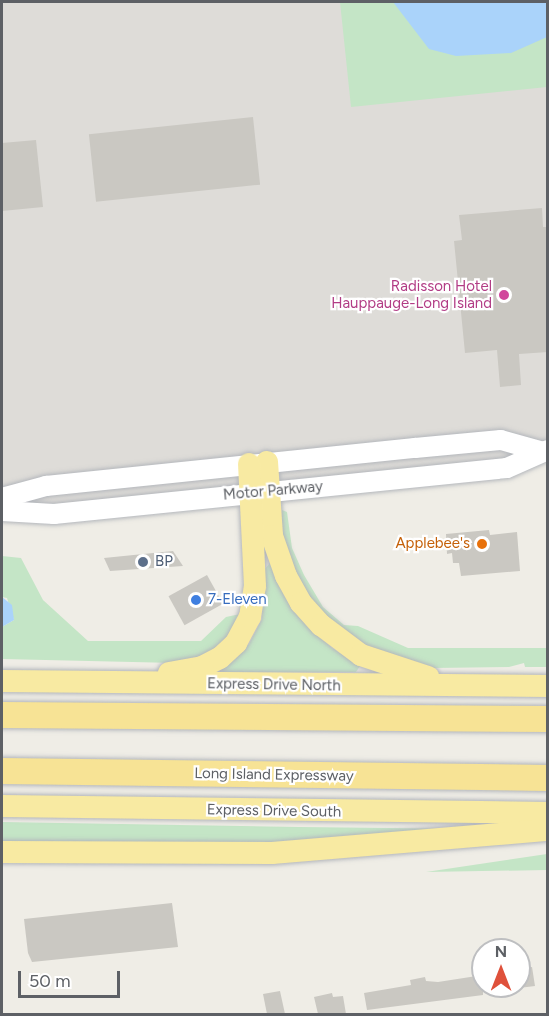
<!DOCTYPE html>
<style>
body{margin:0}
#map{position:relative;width:549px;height:1016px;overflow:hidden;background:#efede6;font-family:Figtree,sans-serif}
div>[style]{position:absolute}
.industrial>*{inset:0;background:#dedcd8}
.green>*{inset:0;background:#c4e5c6}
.water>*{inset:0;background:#aad3fa}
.building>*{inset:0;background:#cac8c2;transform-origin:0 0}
.roads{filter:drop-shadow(0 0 2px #b4b7bc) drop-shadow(0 0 2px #b4b7bc)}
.secondary>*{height:20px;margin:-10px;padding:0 10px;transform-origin:10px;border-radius:10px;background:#fff}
.trunk>*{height:22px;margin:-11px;padding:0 11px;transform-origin:11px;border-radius:11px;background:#f8eaa2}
.motorway>*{height:26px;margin:-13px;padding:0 13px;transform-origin:13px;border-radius:13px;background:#f7e395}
.dots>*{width:16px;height:16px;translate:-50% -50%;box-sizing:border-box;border:3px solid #fff;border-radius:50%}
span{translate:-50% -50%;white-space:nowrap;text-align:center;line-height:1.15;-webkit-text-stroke:4.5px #fff;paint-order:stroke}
.hotel-label{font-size:15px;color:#b23c85}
.right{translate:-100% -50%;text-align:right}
.street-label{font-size:15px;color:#5d6065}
.food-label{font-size:15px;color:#c56008}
.service-label{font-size:15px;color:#4e5e75}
.left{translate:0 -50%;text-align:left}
.shop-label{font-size:15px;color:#366cbe}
.frame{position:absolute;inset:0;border:3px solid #5d6065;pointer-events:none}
.north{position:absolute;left:471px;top:938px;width:60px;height:60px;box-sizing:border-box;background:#fff;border:2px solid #bebfc1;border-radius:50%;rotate:0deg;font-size:16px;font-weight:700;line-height:24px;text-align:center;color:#5d6065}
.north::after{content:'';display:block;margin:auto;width:21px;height:27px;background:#df513b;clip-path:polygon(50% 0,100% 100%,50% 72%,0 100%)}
.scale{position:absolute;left:18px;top:971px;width:102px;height:27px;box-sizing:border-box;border:3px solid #5d6065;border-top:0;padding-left:8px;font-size:18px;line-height:21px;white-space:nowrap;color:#5d6065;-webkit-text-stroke:4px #fff;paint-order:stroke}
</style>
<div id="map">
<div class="industrial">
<div style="clip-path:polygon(2px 2px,547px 2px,547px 451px,417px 478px,2px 512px)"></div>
</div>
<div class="green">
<div style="clip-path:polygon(340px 2px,547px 2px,547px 87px,351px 107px)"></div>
<div style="clip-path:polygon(282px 510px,287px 512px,292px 548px,304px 575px,323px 607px,344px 625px,358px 626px,408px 648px,547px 648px,547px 667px,525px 667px,524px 663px,509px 667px,432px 668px,368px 650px,320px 614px,288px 561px,280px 525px)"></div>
<div style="clip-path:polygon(2px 556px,21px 558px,43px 600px,88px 641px,201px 641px,226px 617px,245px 613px,219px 647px,203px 657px,176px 663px,2px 659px,2px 627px,14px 620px,7px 598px,2px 597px)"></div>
<div style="clip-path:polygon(270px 563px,305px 622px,332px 648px,360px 666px,356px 672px,219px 672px,249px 644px,262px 619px,264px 570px)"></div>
<div style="clip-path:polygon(2px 822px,299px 827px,479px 829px,291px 848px,2px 842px)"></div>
<div style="clip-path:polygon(547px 854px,547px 870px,426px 872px)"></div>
</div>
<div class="water">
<div style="clip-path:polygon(393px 2px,547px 2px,547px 37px,511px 53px,456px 56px,429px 49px)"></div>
<div style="clip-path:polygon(2px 597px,12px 605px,14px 620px,2px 627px)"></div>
</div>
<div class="building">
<div style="left:253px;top:117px;width:68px;height:165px;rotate:84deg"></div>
<div style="clip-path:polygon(36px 140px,43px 207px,2px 211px,2px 143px)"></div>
<div style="clip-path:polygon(542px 208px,543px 227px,548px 227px,548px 352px,519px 354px,521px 385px,500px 387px,497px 350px,465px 353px,454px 241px,462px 240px,459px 215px)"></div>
<div style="clip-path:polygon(489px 530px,490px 535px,517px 532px,520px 571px,461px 576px,459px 563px,453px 563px,452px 553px,447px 554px,446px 534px)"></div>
<div style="clip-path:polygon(173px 551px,183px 566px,110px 571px,104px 558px)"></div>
<div style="left:207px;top:575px;width:33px;height:44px;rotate:61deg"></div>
<div style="clip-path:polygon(172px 903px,178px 947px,32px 962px,28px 953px,24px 919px)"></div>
<div style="clip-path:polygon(532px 967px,535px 986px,519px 988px,519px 969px)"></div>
<div style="clip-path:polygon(483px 975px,483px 995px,367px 1010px,364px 993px,411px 985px,410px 980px,425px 977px,426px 981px,438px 982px)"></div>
<div style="clip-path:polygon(280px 991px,285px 1014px,267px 1014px,263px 994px)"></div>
<div style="clip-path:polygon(332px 993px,333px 997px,343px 996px,346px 1014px,318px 1014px,314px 997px)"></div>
</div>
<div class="roads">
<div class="secondary">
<div style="left:2px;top:498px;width:46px;rotate:-15.3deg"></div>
<div style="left:46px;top:486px;width:371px;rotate:-5.9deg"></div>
<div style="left:415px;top:448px;width:86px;rotate:-5.3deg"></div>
<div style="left:501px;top:440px;width:41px;rotate:15.8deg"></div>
<div style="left:2px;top:511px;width:52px;rotate:3.3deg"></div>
<div style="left:54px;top:514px;width:455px;rotate:-5.8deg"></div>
<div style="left:507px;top:468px;width:45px;rotate:-23.7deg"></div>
</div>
<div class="trunk">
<div style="left:267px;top:462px;width:74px;rotate:86.1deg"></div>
<div style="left:272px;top:536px;width:42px;rotate:70.7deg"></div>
<div style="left:286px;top:576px;width:31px;rotate:61deg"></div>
<div style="left:301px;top:603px;width:30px;rotate:48deg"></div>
<div style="left:321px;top:625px;width:50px;rotate:36.9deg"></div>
<div style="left:361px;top:655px;width:71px;rotate:18.2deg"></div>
<div style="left:169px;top:673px;width:34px;rotate:-10deg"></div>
<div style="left:202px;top:667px;width:20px;rotate:-27deg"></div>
<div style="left:220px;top:658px;width:22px;rotate:-43deg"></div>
<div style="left:236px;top:643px;width:30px;rotate:-62deg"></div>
<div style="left:250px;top:617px;width:31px;rotate:-81deg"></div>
<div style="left:255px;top:586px;width:122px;rotate:-92.8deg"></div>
<div style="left:2px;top:681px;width:546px;rotate:0.52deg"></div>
<div style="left:2px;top:806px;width:546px;rotate:0.73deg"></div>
<div style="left:2px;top:852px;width:270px;rotate:0.2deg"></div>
<div style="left:272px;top:853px;width:277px;rotate:-4.8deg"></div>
</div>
<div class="motorway">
<div style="left:2px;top:715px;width:546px;rotate:0.42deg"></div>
<div style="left:2px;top:771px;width:546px;rotate:0.73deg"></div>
</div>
</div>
<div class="dots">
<div style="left:504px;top:295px;background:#d1479c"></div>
<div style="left:482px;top:544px;background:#e8710a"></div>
<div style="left:143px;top:562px;background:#5c6f8a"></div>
<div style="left:196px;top:600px;background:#3f7fe0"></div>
</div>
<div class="hotel-label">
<span class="right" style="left:492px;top:295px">Radisson Hotel<br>Hauppauge-Long Island</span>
</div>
<div class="street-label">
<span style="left:273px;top:491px;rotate:-5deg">Motor Parkway</span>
<span style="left:274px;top:685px;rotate:1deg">Express Drive North</span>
<span style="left:274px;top:775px;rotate:1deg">Long Island Expressway</span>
<span style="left:274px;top:811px;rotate:1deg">Express Drive South</span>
</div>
<div class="food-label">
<span class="right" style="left:470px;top:544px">Applebee's</span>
</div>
<div class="service-label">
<span class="left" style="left:155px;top:562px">BP</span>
</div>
<div class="shop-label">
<span class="left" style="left:208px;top:600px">7-Eleven</span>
</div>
<div class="frame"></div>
<div class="north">N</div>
<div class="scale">50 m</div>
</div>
